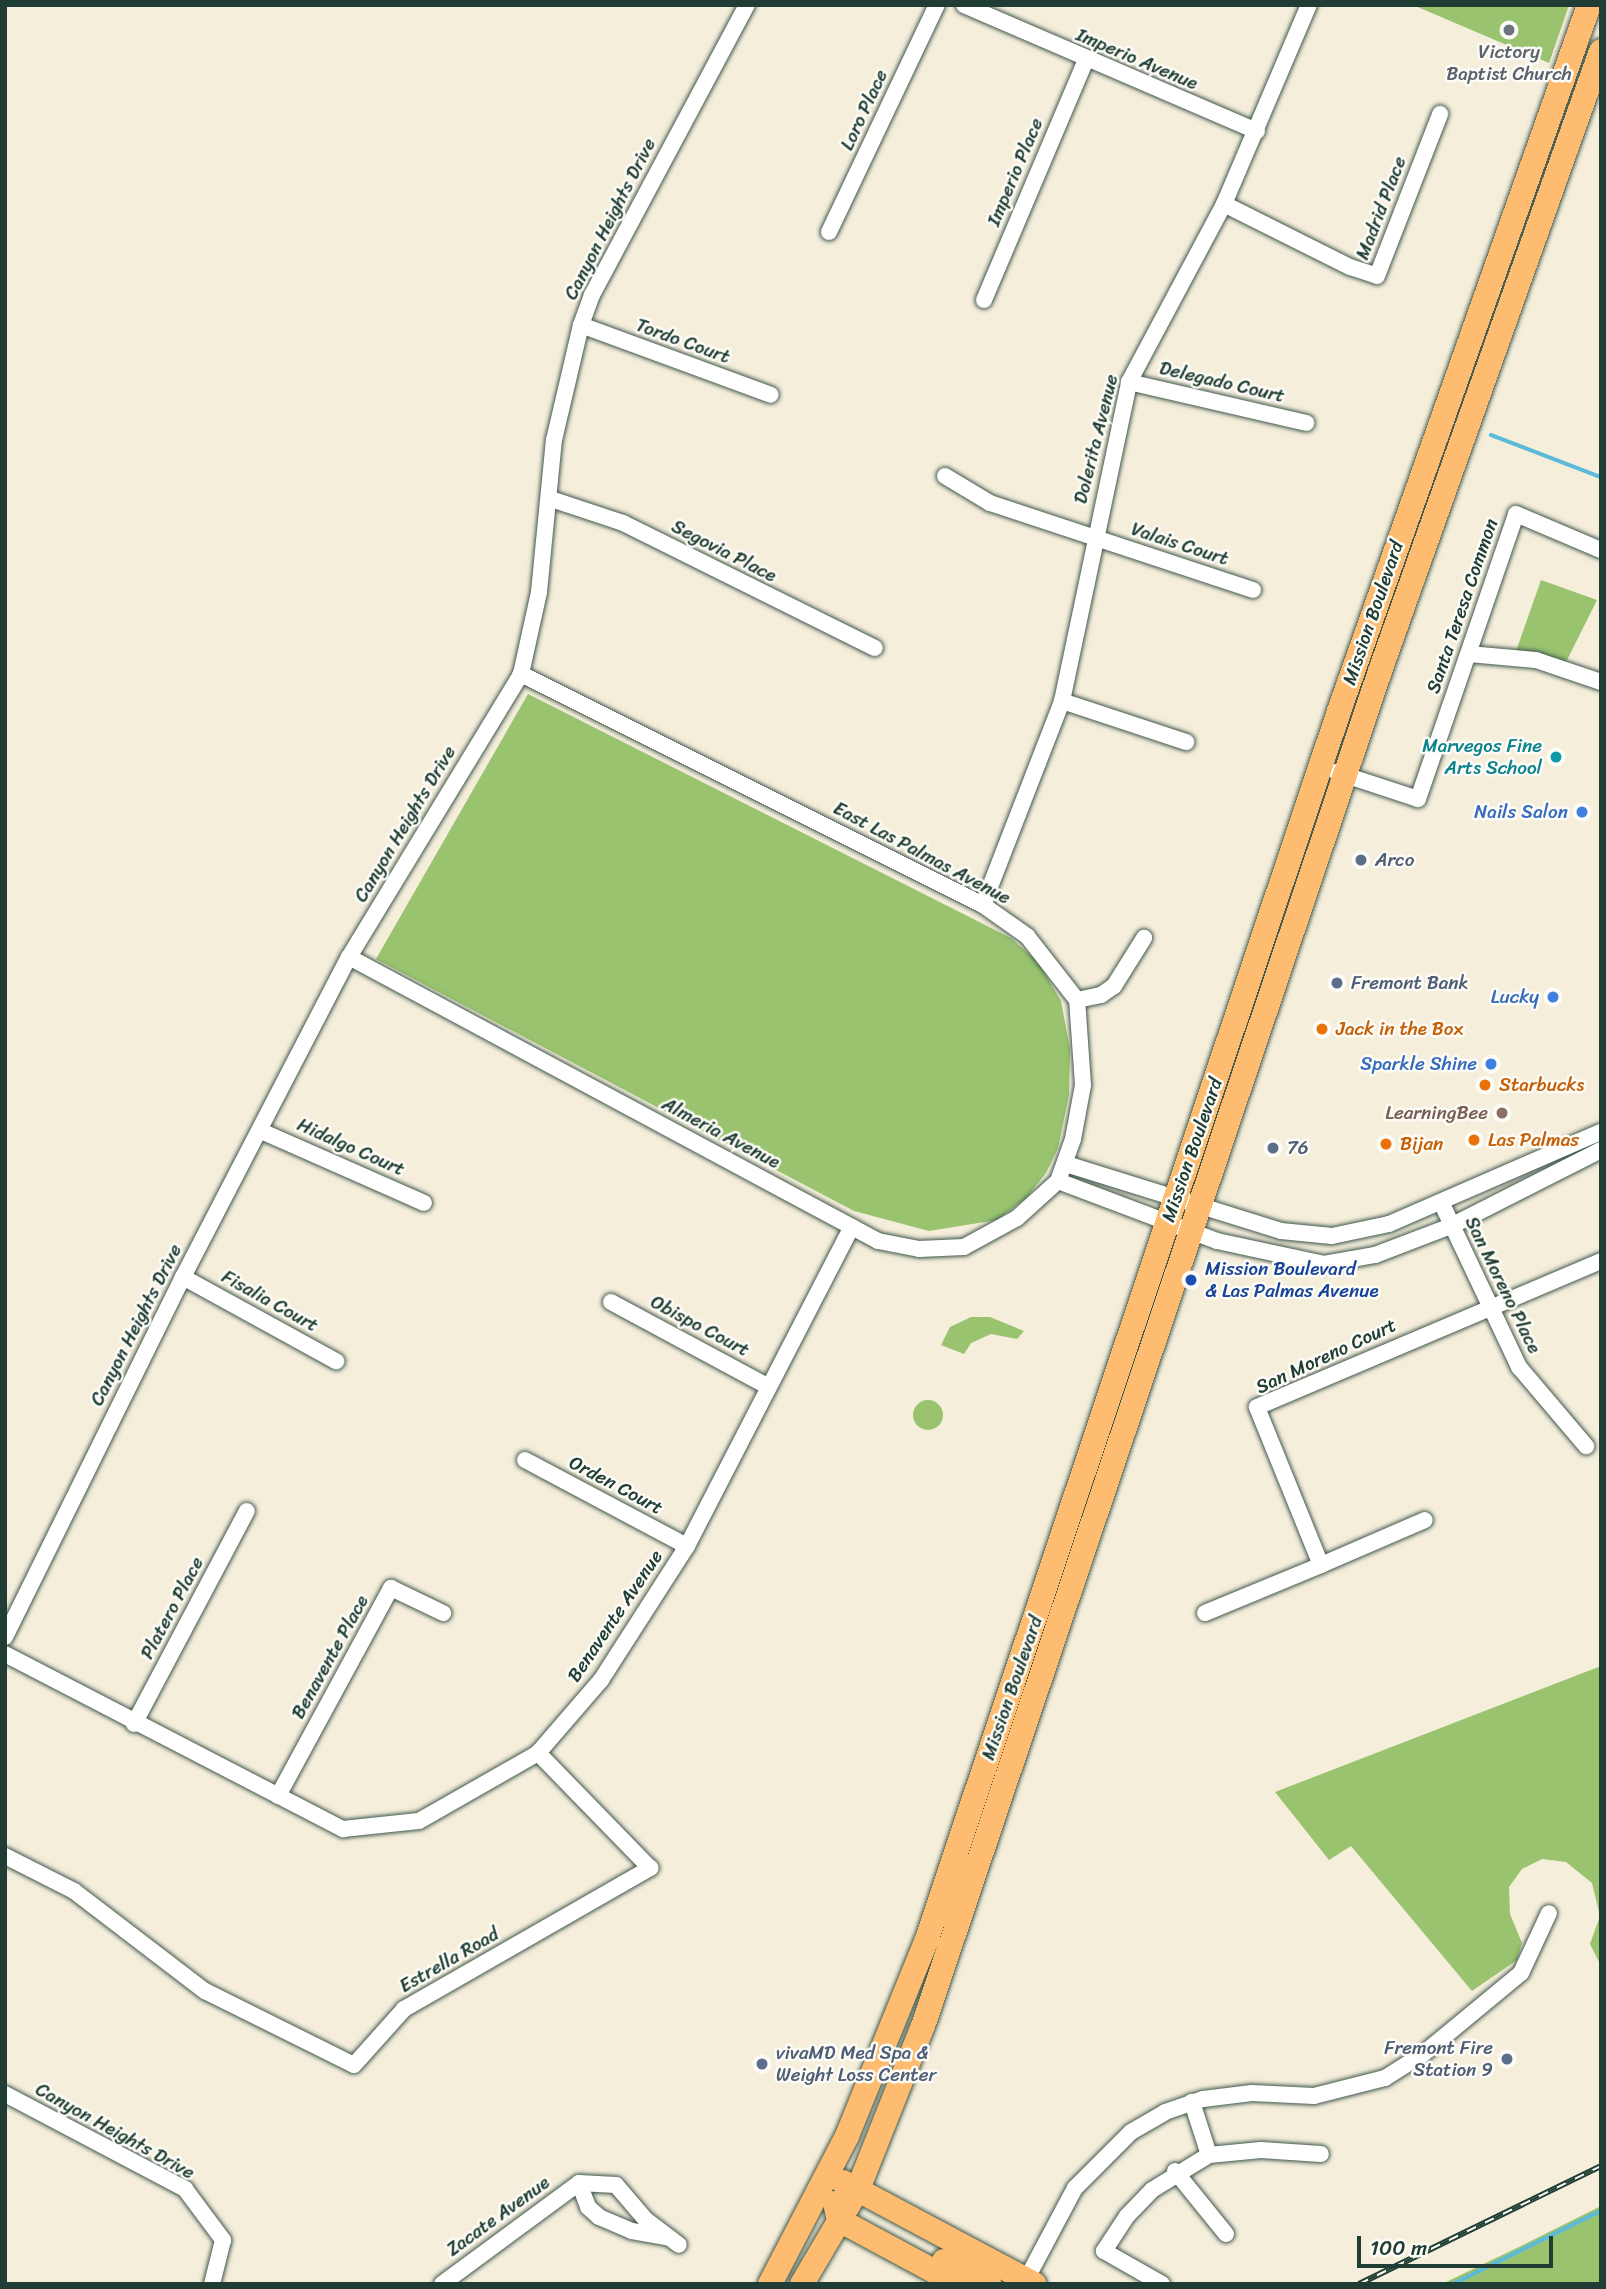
<!DOCTYPE html>
<style>
body{margin:0}
#map{position:relative;width:1606px;height:2289px;overflow:hidden;background:#f5eedb;font-family:Sriracha,sans-serif}
div>[style]{position:absolute}
.green>*{inset:0;background:#99c36f}
.round{border-radius:50%}
.stream>*{height:3.5px;margin:-1.75px;padding:0 1.75px;transform-origin:1.75px;border-radius:1.75px;background:#5bbad9}
.roads{filter:drop-shadow(0 0 2px #3f584d) drop-shadow(0 0 2px #3f584d)}
.minor>*{height:16px;margin:-8px;padding:0 8px;transform-origin:8px;border-radius:8px;background:#fff}
.primary>*{height:24px;margin:-12px;padding:0 12px;transform-origin:12px;border-radius:12px;background:#fdbc6f}
.rail>*{height:6px;margin-top:-3px;transform-origin:0;background:repeating-linear-gradient(90deg,#fdfcf7 0 10px,#1f3d34 0 20px);box-sizing:border-box;border-block:2px solid #1f3d34}
.dots>*{width:19px;height:19px;translate:-50% -50%;box-sizing:border-box;border:4px solid #fdfcf7;border-radius:50%}
span{translate:-50% -50%;white-space:nowrap;text-align:center;line-height:1.15;-webkit-text-stroke:5px #fdfcf7;paint-order:stroke}
.worship-label{font-size:19px;color:#5b616d}
.street-label{font-size:19px;color:#1f3d34}
.culture-label{font-size:19px;color:#0d838f}
.right{translate:-100% -50%;text-align:right}
.shop-label{font-size:19px;color:#366cbe}
.service-label{font-size:19px;color:#4e5e75}
.left{translate:0 -50%;text-align:left}
.food-label{font-size:19px;color:#c56008}
.education-label{font-size:19px;color:#785e54}
.transit-label{font-size:19px;color:#164399}
.frame{position:absolute;inset:0;border:7px solid #1f3d34;pointer-events:none}
.scale{position:absolute;left:1357px;top:2236px;width:196px;height:32px;box-sizing:border-box;border:4px solid #1f3d34;border-top:0;padding-left:9px;font-size:21px;line-height:24px;white-space:nowrap;color:#1f3d34;-webkit-text-stroke:5px #fdfcf7;paint-order:stroke}
</style>
<div id="map">
<div class="green">
<div style="clip-path:polygon(1413px 5px,1569px 5px,1549px 63px)"></div>
<div style="clip-path:polygon(1541px 580px,1597px 600px,1563px 668px,1514px 657px)"></div>
<div style="clip-path:polygon(528px 694px,1011px 938px,1038px 962px,1061px 1001px,1070px 1049px,1069px 1095px,1058px 1148px,1046px 1173px,1026px 1198px,997px 1220px,929px 1231px,854px 1211px,376px 959px)"></div>
<div style="clip-path:polygon(971px 1317px,990px 1317px,1024px 1331px,1017px 1339px,991px 1334px,971px 1343px,964px 1354px,941px 1345px,950px 1327px)"></div>
<div class="round" style="left:913px;top:1400px;width:30px;height:30px"></div>
<div style="clip-path:polygon(1601px 1666px,1601px 1966px,1590px 1944px,1600px 1916px,1592px 1883px,1566px 1862px,1542px 1859px,1522px 1869px,1509px 1887px,1510px 1914px,1522px 1943px,1517px 1960px,1472px 1991px,1351px 1846px,1329px 1860px,1275px 1792px)"></div>
<div style="clip-path:polygon(1601px 2206px,1601px 2284px,1442px 2284px,1527px 2243px)"></div>
</div>
<div class="stream">
<div style="left:1491px;top:435px;width:118px;rotate:20.9deg"></div>
<div style="left:1453px;top:2284px;width:165px;rotate:-26.3deg"></div>
</div>
<div class="roads">
<div class="minor">
<div style="left:964px;top:5px;width:319px;rotate:23.3deg"></div>
<div style="left:1224px;top:204px;width:141px;rotate:26.6deg"></div>
<div style="left:1350px;top:267px;width:28px;rotate:18deg"></div>
<div style="left:1377px;top:276px;width:174px;rotate:-68.7deg"></div>
<div style="left:829px;top:232px;width:251px;rotate:-64.6deg"></div>
<div style="left:984px;top:300px;width:261px;rotate:-67deg"></div>
<div style="left:581px;top:325px;width:202px;rotate:20.2deg"></div>
<div style="left:1129px;top:382px;width:182px;rotate:13deg"></div>
<div style="left:945px;top:476px;width:52px;rotate:31deg"></div>
<div style="left:990px;top:503px;width:277px;rotate:18.3deg"></div>
<div style="left:551px;top:499px;width:76px;rotate:18.4deg"></div>
<div style="left:623px;top:523px;width:281px;rotate:26.4deg"></div>
<div style="left:1469px;top:654px;width:67px;rotate:5.1deg"></div>
<div style="left:1536px;top:660px;width:69px;rotate:18.7deg"></div>
<div style="left:1062px;top:701px;width:131px;rotate:18.3deg"></div>
<div style="left:1336px;top:772px;width:86px;rotate:18.2deg"></div>
<div style="left:1418px;top:799px;width:301px;rotate:-71deg"></div>
<div style="left:1516px;top:514px;width:92px;rotate:23deg"></div>
<div style="left:983px;top:905px;width:219px;rotate:-68.8deg"></div>
<div style="left:1062px;top:701px;width:326px;rotate:-78.1deg"></div>
<div style="left:1129px;top:382px;width:202px;rotate:-61.9deg"></div>
<div style="left:1224px;top:204px;width:216px;rotate:-66.9deg"></div>
<div style="left:349px;top:957px;width:600px;rotate:28.23deg"></div>
<div style="left:878px;top:1241px;width:42px;rotate:11deg"></div>
<div style="left:919px;top:1249px;width:45px;rotate:-2.5deg"></div>
<div style="left:964px;top:1247px;width:60px;rotate:-28.7deg"></div>
<div style="left:1017px;top:1218px;width:55px;rotate:-42.1deg"></div>
<div style="left:1058px;top:1181px;width:45px;rotate:-70.3deg"></div>
<div style="left:1073px;top:1139px;width:55px;rotate:-79.5deg"></div>
<div style="left:1083px;top:1085px;width:85px;rotate:-94deg"></div>
<div style="left:1077px;top:1000px;width:81px;rotate:-128deg"></div>
<div style="left:1027px;top:936px;width:54px;rotate:-144.8deg"></div>
<div style="left:983px;top:905px;width:517px;rotate:-153.43deg"></div>
<div style="left:1077px;top:1000px;width:25px;rotate:-12deg"></div>
<div style="left:1101px;top:995px;width:16px;rotate:-35deg"></div>
<div style="left:1114px;top:986px;width:57px;rotate:-58deg"></div>
<div style="left:261px;top:1131px;width:178px;rotate:23.8deg"></div>
<div style="left:1066px;top:1164px;width:225px;rotate:17.3deg"></div>
<div style="left:1281px;top:1231px;width:51px;rotate:5.6deg"></div>
<div style="left:1332px;top:1236px;width:58px;rotate:-11.9deg"></div>
<div style="left:1389px;top:1224px;width:231px;rotate:-23.5deg"></div>
<div style="left:1058px;top:1181px;width:170px;rotate:20.7deg"></div>
<div style="left:1217px;top:1241px;width:109px;rotate:12.1deg"></div>
<div style="left:1324px;top:1264px;width:52px;rotate:-10deg"></div>
<div style="left:1375px;top:1255px;width:81px;rotate:-20.9deg"></div>
<div style="left:1451px;top:1226px;width:168px;rotate:-26.9deg"></div>
<div style="left:1441px;top:1202px;width:183px;rotate:64.7deg"></div>
<div style="left:1519px;top:1367px;width:104px;rotate:49.7deg"></div>
<div style="left:183px;top:1277px;width:175px;rotate:28.8deg"></div>
<div style="left:611px;top:1302px;width:179px;rotate:28.3deg"></div>
<div style="left:525px;top:1460px;width:183px;rotate:28deg"></div>
<div style="left:1321px;top:1565px;width:113px;rotate:-23.4deg"></div>
<div style="left:1205px;top:1613px;width:126px;rotate:-22.5deg"></div>
<div style="left:1321px;top:1565px;width:170px;rotate:-112.1deg"></div>
<div style="left:1257px;top:1407px;width:374px;rotate:-23deg"></div>
<div style="left:5px;top:1637px;width:402px;rotate:-63.7deg"></div>
<div style="left:183px;top:1277px;width:360px;rotate:-62.6deg"></div>
<div style="left:349px;top:957px;width:331px;rotate:-58.7deg"></div>
<div style="left:521px;top:674px;width:84px;rotate:-77.6deg"></div>
<div style="left:539px;top:592px;width:153px;rotate:-84.4deg"></div>
<div style="left:554px;top:440px;width:118px;rotate:-76.8deg"></div>
<div style="left:581px;top:325px;width:32px;rotate:-70deg"></div>
<div style="left:592px;top:295px;width:329px;rotate:-61.9deg"></div>
<div style="left:5px;top:1654px;width:381px;rotate:27.4deg"></div>
<div style="left:343px;top:1829px;width:76px;rotate:-6deg"></div>
<div style="left:419px;top:1821px;width:137px;rotate:-29.7deg"></div>
<div style="left:538px;top:1753px;width:96px;rotate:-49.2deg"></div>
<div style="left:601px;top:1680px;width:159px;rotate:-57.3deg"></div>
<div style="left:687px;top:1546px;width:359px;rotate:-62.7deg"></div>
<div style="left:134px;top:1724px;width:241px;rotate:-62.1deg"></div>
<div style="left:278px;top:1796px;width:237px;rotate:-61.5deg"></div>
<div style="left:391px;top:1588px;width:58px;rotate:25.7deg"></div>
<div style="left:5px;top:1856px;width:77px;rotate:26.9deg"></div>
<div style="left:74px;top:1891px;width:165px;rotate:37.4deg"></div>
<div style="left:205px;top:1991px;width:166px;rotate:26.4deg"></div>
<div style="left:354px;top:2065px;width:75px;rotate:-48.2deg"></div>
<div style="left:404px;top:2009px;width:284px;rotate:-29.8deg"></div>
<div style="left:650px;top:1868px;width:161px;rotate:-134.2deg"></div>
<div style="left:5px;top:2094px;width:204px;rotate:27.8deg"></div>
<div style="left:185px;top:2189px;width:64px;rotate:53.3deg"></div>
<div style="left:223px;top:2240px;width:45px;rotate:104deg"></div>
<div style="left:1209px;top:2155px;width:52px;rotate:-5.5deg"></div>
<div style="left:1261px;top:2150px;width:60px;rotate:3.8deg"></div>
<div style="left:1175px;top:2171px;width:81px;rotate:51deg"></div>
<div style="left:579px;top:2183px;width:26px;rotate:69deg"></div>
<div style="left:588px;top:2207px;width:15px;rotate:42deg"></div>
<div style="left:599px;top:2217px;width:36px;rotate:23deg"></div>
<div style="left:632px;top:2231px;width:36px;rotate:10deg"></div>
<div style="left:1026px;top:2280px;width:104px;rotate:-62deg"></div>
<div style="left:1075px;top:2188px;width:79px;rotate:-45deg"></div>
<div style="left:1131px;top:2132px;width:39px;rotate:-30deg"></div>
<div style="left:1165px;top:2112px;width:40px;rotate:-18.9deg"></div>
<div style="left:1203px;top:2099px;width:49px;rotate:-7deg"></div>
<div style="left:1252px;top:2093px;width:62px;rotate:2.8deg"></div>
<div style="left:1314px;top:2096px;width:73px;rotate:-14.2deg"></div>
<div style="left:1385px;top:2078px;width:45px;rotate:-32.3deg"></div>
<div style="left:1423px;top:2054px;width:127px;rotate:-39.6deg"></div>
<div style="left:1521px;top:1973px;width:66px;rotate:-65deg"></div>
<div style="left:442px;top:2284px;width:170px;rotate:-36.4deg"></div>
<div style="left:579px;top:2183px;width:37px;rotate:3deg"></div>
<div style="left:616px;top:2185px;width:46px;rotate:49.4deg"></div>
<div style="left:646px;top:2220px;width:41px;rotate:37.1deg"></div>
<div style="left:1162px;top:2284px;width:67px;rotate:-150.4deg"></div>
<div style="left:1104px;top:2251px;width:42px;rotate:-56.7deg"></div>
<div style="left:1127px;top:2216px;width:36px;rotate:-46deg"></div>
<div style="left:1152px;top:2190px;width:67px;rotate:-31.6deg"></div>
<div style="left:1209px;top:2155px;width:56px;rotate:-107.8deg"></div>
</div>
<div class="primary">
<div style="left:843px;top:2182px;width:217px;rotate:28.1deg"></div>
<div style="left:835px;top:2203px;width:17px;rotate:77deg"></div>
<div style="left:839px;top:2220px;width:135px;rotate:28.3deg"></div>
<div style="left:944px;top:2261px;width:51px;rotate:27.1deg"></div>
<div style="left:770px;top:2284px;width:167px;rotate:-62.5deg"></div>
<div style="left:847px;top:2136px;width:213px;rotate:-67.9deg"></div>
<div style="left:927px;top:1939px;width:1295px;rotate:-71.45deg"></div>
<div style="left:1339px;top:711px;width:749px;rotate:-70.5deg"></div>
<div style="left:802px;top:2284px;width:110px;rotate:-59.5deg"></div>
<div style="left:858px;top:2189px;width:175px;rotate:-68.3deg"></div>
<div style="left:923px;top:2026px;width:1430px;rotate:-71.36deg"></div>
<div style="left:1380px;top:671px;width:658px;rotate:-70.38deg"></div>
</div>
</div>
<div class="rail">
<div style="left:1359px;top:2284px;width:269px;rotate:-26deg"></div>
</div>
<div class="dots">
<div style="left:1509px;top:30px;background:#6b7280"></div>
<div style="left:1556px;top:757px;background:#0f9aa8"></div>
<div style="left:1582px;top:812px;background:#3f7fe0"></div>
<div style="left:1361px;top:860px;background:#5c6f8a"></div>
<div style="left:1337px;top:983px;background:#5c6f8a"></div>
<div style="left:1553px;top:997px;background:#3f7fe0"></div>
<div style="left:1322px;top:1029px;background:#e8710a"></div>
<div style="left:1491px;top:1064px;background:#3f7fe0"></div>
<div style="left:1485px;top:1085px;background:#e8710a"></div>
<div style="left:1502px;top:1113px;background:#8d6e63"></div>
<div style="left:1474px;top:1140px;background:#e8710a"></div>
<div style="left:1386px;top:1144px;background:#e8710a"></div>
<div style="left:1273px;top:1148px;background:#5c6f8a"></div>
<div style="left:1191px;top:1280px;background:#1a4fb4"></div>
<div style="left:1507px;top:2059px;background:#5c6f8a"></div>
<div style="left:762px;top:2064px;background:#5c6f8a"></div>
</div>
<div class="worship-label">
<span style="left:1509px;top:63px">Victory<br>Baptist Church</span>
</div>
<div class="street-label">
<span style="left:1137px;top:59px;rotate:23deg">Imperio Avenue</span>
<span style="left:864px;top:110px;rotate:-65deg">Loro Place</span>
<span style="left:1015px;top:172px;rotate:-67deg">Imperio Place</span>
<span style="left:1381px;top:208px;rotate:-69deg">Madrid Place</span>
<span style="left:610px;top:219px;rotate:-63deg">Canyon Heights Drive</span>
<span style="left:683px;top:341px;rotate:20deg">Tordo Court</span>
<span style="left:1222px;top:382px;rotate:13deg">Delegado Court</span>
<span style="left:1096px;top:439px;rotate:-76deg">Dolerita Avenue</span>
<span style="left:1180px;top:544px;rotate:18deg">Valais Court</span>
<span style="left:724px;top:551px;rotate:27deg">Segovia Place</span>
<span style="left:1462px;top:606px;rotate:-71deg">Santa Teresa Common</span>
<span style="left:1373px;top:613px;rotate:-71deg">Mission Boulevard</span>
<span style="left:405px;top:824px;rotate:-59deg">Canyon Heights Drive</span>
<span style="left:922px;top:853px;rotate:28deg">East Las Palmas Avenue</span>
<span style="left:721px;top:1133px;rotate:28deg">Almeria Avenue</span>
<span style="left:351px;top:1147px;rotate:24deg">Hidalgo Court</span>
<span style="left:1192px;top:1150px;rotate:-71deg">Mission Boulevard</span>
<span style="left:1503px;top:1285px;rotate:64deg">San Moreno Place</span>
<span style="left:270px;top:1301px;rotate:29deg">Fisalia Court</span>
<span style="left:136px;top:1325px;rotate:-63deg">Canyon Heights Drive</span>
<span style="left:700px;top:1326px;rotate:28deg">Obispo Court</span>
<span style="left:1326px;top:1356px;rotate:-25deg">San Moreno Court</span>
<span style="left:616px;top:1485px;rotate:28deg">Orden Court</span>
<span style="left:172px;top:1608px;rotate:-62deg">Platero Place</span>
<span style="left:615px;top:1616px;rotate:-56deg">Benavente Avenue</span>
<span style="left:330px;top:1657px;rotate:-61deg">Benavente Place</span>
<span style="left:1012px;top:1688px;rotate:-71deg">Mission Boulevard</span>
<span style="left:449px;top:1960px;rotate:-30deg">Estrella Road</span>
<span style="left:115px;top:2131px;rotate:29deg">Canyon Heights Drive</span>
<span style="left:498px;top:2216px;rotate:-36deg">Zacate Avenue</span>
</div>
<div class="culture-label">
<span class="right" style="left:1542px;top:757px">Marvegos Fine<br>Arts School</span>
</div>
<div class="shop-label">
<span class="right" style="left:1568px;top:812px">Nails Salon</span>
<span class="right" style="left:1539px;top:997px">Lucky</span>
<span class="right" style="left:1477px;top:1064px">Sparkle Shine</span>
</div>
<div class="service-label">
<span class="left" style="left:1375px;top:860px">Arco</span>
<span class="left" style="left:1351px;top:983px">Fremont Bank</span>
<span class="left" style="left:1287px;top:1148px">76</span>
<span class="right" style="left:1493px;top:2059px">Fremont Fire<br>Station 9</span>
<span class="left" style="left:776px;top:2064px">vivaMD Med Spa &amp;<br>Weight Loss Center</span>
</div>
<div class="food-label">
<span class="left" style="left:1336px;top:1029px">Jack in the Box</span>
<span class="left" style="left:1499px;top:1085px">Starbucks</span>
<span class="left" style="left:1488px;top:1140px">Las Palmas</span>
<span class="left" style="left:1400px;top:1144px">Bijan</span>
</div>
<div class="education-label">
<span class="right" style="left:1488px;top:1113px">LearningBee</span>
</div>
<div class="transit-label">
<span class="left" style="left:1205px;top:1280px">Mission Boulevard<br>&amp; Las Palmas Avenue</span>
</div>
<div class="frame"></div>
<div class="scale">100 m</div>
</div>
